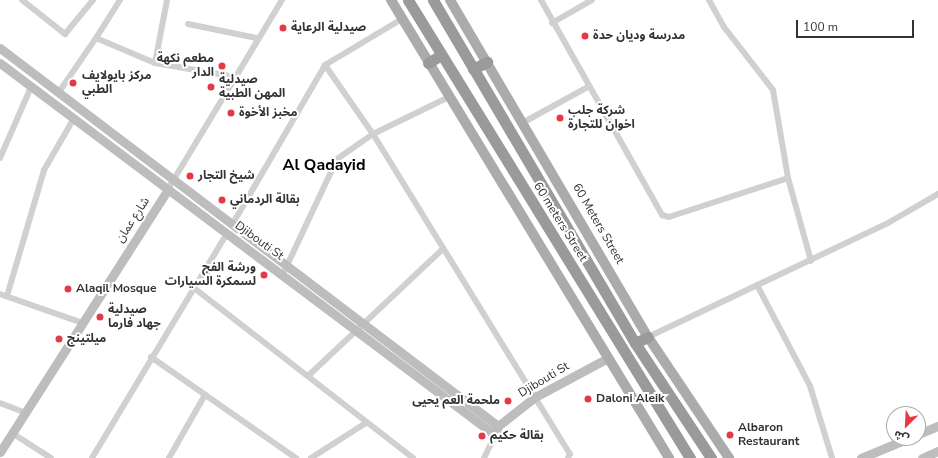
<!DOCTYPE html>
<meta charset="utf-8">
<style>
body{margin:0}
#map{position:relative;width:938px;height:458px;overflow:hidden;background:#fff;font-family:"Nunito Sans","Noto Sans Arabic",sans-serif}
div>[style]{position:absolute}
.street>*{height:6px;margin:-3px;padding:0 3px;transform-origin:3px;border-radius:3px;background:#d0d0d0}
.secondary>*{height:9px;margin:-4.5px;padding:0 4.5px;transform-origin:4.5px;border-radius:4.5px;background:#bdbdbd}
.primary>*{height:10px;margin:-5px;padding:0 5px;transform-origin:5px;border-radius:5px;background:#ababab}
.highway>*{height:11px;margin:-5.5px;padding:0 5.5px;transform-origin:5.5px;border-radius:5.5px;background:#9a9a9a}
.dots>*{width:11px;height:11px;translate:-50% -50%;box-sizing:border-box;border:2px solid #fff;border-radius:50%}
span{translate:-50% -50%;white-space:nowrap;text-align:center;line-height:1.15;-webkit-text-stroke:4px #fff;paint-order:stroke}
.poi-label{font-size:12px;color:#333;font-weight:700}
.left{translate:0 -50%;text-align:left}
.right{translate:-100% -50%;text-align:right}
.street-label{font-size:12px;color:#333}
.district-label{font-size:16px;color:#000;font-weight:700}
.north{position:absolute;left:886px;top:406px;width:40px;height:40px;box-sizing:border-box;background:#fff;border:1px solid #adadad;border-radius:50%;rotate:204deg;font-size:11px;font-weight:700;line-height:16px;text-align:center;color:#333}
.north::after{content:'';display:block;margin:auto;width:14px;height:18px;background:#e63946;clip-path:polygon(50% 0,100% 100%,50% 72%,0 100%)}
.scale{position:absolute;left:796px;top:20px;width:118px;height:18px;box-sizing:border-box;border:2px solid #333;border-top:0;padding-left:5px;font-size:12px;line-height:14px;white-space:nowrap;color:#333;-webkit-text-stroke:3px #fff;paint-order:stroke}
</style>
<div id="map">
<div class="street">
<div style="left:22px;top:0;width:55px;rotate:38.3deg"></div>
<div style="left:65px;top:34px;width:44px;rotate:-50.5deg"></div>
<div style="left:120px;top:0;width:45px;rotate:122.3deg"></div>
<div style="left:96px;top:38px;width:64px;rotate:23deg"></div>
<div style="left:155px;top:63px;width:82px;rotate:9.8deg"></div>
<div style="left:541px;top:0;width:247px;rotate:60.6deg"></div>
<div style="left:662px;top:215px;width:7px;rotate:16deg"></div>
<div style="left:669px;top:217px;width:125px;rotate:-18.1deg"></div>
<div style="left:709px;top:0;width:31px;rotate:61deg"></div>
<div style="left:724px;top:27px;width:80px;rotate:52.1deg"></div>
<div style="left:773px;top:90px;width:89px;rotate:80.3deg"></div>
<div style="left:788px;top:178px;width:86px;rotate:74.5deg"></div>
<div style="left:552px;top:23px;width:46px;rotate:-29.9deg"></div>
<div style="left:188px;top:24px;width:70px;rotate:11.5deg"></div>
<div style="left:155px;top:63px;width:64px;rotate:-79.2deg"></div>
<div style="left:325px;top:65px;width:84px;rotate:55.2deg"></div>
<div style="left:373px;top:134px;width:376px;rotate:58.4deg"></div>
<div style="left:570px;top:454px;width:4px;rotate:117deg"></div>
<div style="left:59px;top:92px;width:65px;rotate:-55.6deg"></div>
<div style="left:524px;top:122px;width:73px;rotate:-28.7deg"></div>
<div style="left:0;top:158px;width:77px;rotate:-66.4deg"></div>
<div style="left:168px;top:189px;width:221px;rotate:-58.9deg"></div>
<div style="left:232px;top:225px;width:185px;rotate:-59.8deg"></div>
<div style="left:325px;top:65px;width:90px;rotate:-30.9deg"></div>
<div style="left:283px;top:274px;width:127px;rotate:-64.8deg"></div>
<div style="left:337px;top:159px;width:44px;rotate:-34.8deg"></div>
<div style="left:373px;top:134px;width:85px;rotate:-26deg"></div>
<div style="left:757px;top:285px;width:114px;rotate:62.3deg"></div>
<div style="left:810px;top:386px;width:75px;rotate:73deg"></div>
<div style="left:194px;top:288px;width:277px;rotate:37.8deg"></div>
<div style="left:0;top:294px;width:85px;rotate:19.3deg"></div>
<div style="left:7px;top:296px;width:131px;rotate:-73.6deg"></div>
<div style="left:44px;top:170px;width:58px;rotate:-59.9deg"></div>
<div style="left:648px;top:337px;width:266px;rotate:-25.4deg"></div>
<div style="left:888px;top:223px;width:58px;rotate:-30.1deg"></div>
<div style="left:151px;top:357px;width:177px;rotate:34.9deg"></div>
<div style="left:308px;top:376px;width:185px;rotate:-43.3deg"></div>
<div style="left:0;top:403px;width:26px;rotate:21deg"></div>
<div style="left:12px;top:433px;width:46px;rotate:32.7deg"></div>
<div style="left:92px;top:458px;width:262px;rotate:-59deg"></div>
<div style="left:169px;top:458px;width:73px;rotate:-60.3deg"></div>
<div style="left:311px;top:458px;width:65px;rotate:-32.5deg"></div>
<div style="left:484px;top:458px;width:25px;rotate:-64deg"></div>
</div>
<div class="secondary">
<div style="left:0;top:48px;width:625px;rotate:37.2deg"></div>
<div style="left:0;top:63px;width:619px;rotate:36.93deg"></div>
<div style="left:495px;top:435px;width:9px;rotate:-72deg"></div>
<div style="left:498px;top:426px;width:47px;rotate:-38.1deg"></div>
<div style="left:535px;top:397px;width:81px;rotate:-28.2deg"></div>
<div style="left:918px;top:434px;width:22px;rotate:-22deg"></div>
<div style="left:0;top:452px;width:312px;rotate:-57.4deg"></div>
<div style="left:861px;top:458px;width:52px;rotate:-22.6deg"></div>
<div style="left:922px;top:458px;width:17px;rotate:-24deg"></div>
</div>
<div class="primary">
<div style="left:391px;top:0;width:536px;rotate:58.74deg"></div>
<div style="left:450px;top:0;width:391px;rotate:59.6deg"></div>
<div style="left:648px;top:337px;width:146px;rotate:56.2deg"></div>
</div>
<div class="highway">
<div style="left:408px;top:0;width:538px;rotate:58.38deg"></div>
<div style="left:433px;top:0;width:398px;rotate:59.5deg"></div>
<div style="left:635px;top:343px;width:138px;rotate:56.5deg"></div>
<div style="left:428px;top:63px;width:15px;rotate:-32deg"></div>
<div style="left:473px;top:69px;width:16px;rotate:-27deg"></div>
<div style="left:635px;top:343px;width:14px;rotate:-25deg"></div>
</div>
<div class="dots">
<div style="left:283px;top:28px;background:#e63946"></div>
<div style="left:585px;top:36px;background:#e63946"></div>
<div style="left:222px;top:66px;background:#e63946"></div>
<div style="left:73px;top:83px;background:#e63946"></div>
<div style="left:211px;top:87px;background:#e63946"></div>
<div style="left:231px;top:113px;background:#e63946"></div>
<div style="left:560px;top:118px;background:#e63946"></div>
<div style="left:190px;top:176px;background:#e63946"></div>
<div style="left:222px;top:200px;background:#e63946"></div>
<div style="left:264px;top:275px;background:#e63946"></div>
<div style="left:68px;top:289px;background:#e63946"></div>
<div style="left:100px;top:317px;background:#e63946"></div>
<div style="left:59px;top:339px;background:#e63946"></div>
<div style="left:588px;top:399px;background:#e63946"></div>
<div style="left:508px;top:401px;background:#e63946"></div>
<div style="left:730px;top:435px;background:#e63946"></div>
<div style="left:482px;top:436px;background:#e63946"></div>
</div>
<div class="poi-label">
<span class="left" style="left:291px;top:28px">صيدلية الرعاية</span>
<span class="left" style="left:593px;top:36px">مدرسة وديان حدة</span>
<span class="right" style="left:214px;top:66px">مطعم نكهة<br>الدار</span>
<span class="left" style="left:82px;top:83px">مركز بايولايف<br>الطبي</span>
<span class="left" style="left:219px;top:87px">صيدلية<br>المهن الطبية</span>
<span class="left" style="left:568px;top:118px">شركة جلب<br>اخوان للتجارة</span>
<span class="left" style="left:239px;top:113px">مخبز الأخوة</span>
<span class="left" style="left:198px;top:176px">شيخ التجار</span>
<span class="left" style="left:230px;top:200px">بقالة الردماني</span>
<span class="right" style="left:256px;top:275px">ورشة الفج<br>لسمكرة السيارات</span>
<span class="left" style="left:76px;top:289px">Alaqil Mosque</span>
<span class="left" style="left:108px;top:317px">صيدلية<br>جهاد فارما</span>
<span class="left" style="left:67px;top:339px">ميلتينج</span>
<span class="left" style="left:596px;top:399px">Daloni Aleik</span>
<span class="right" style="left:500px;top:401px">ملحمة العم يحيى</span>
<span class="left" style="left:738px;top:435px">Albaron<br>Restaurant</span>
<span class="left" style="left:490px;top:436px">بقالة حكيم</span>
</div>
<div class="street-label">
<span style="left:133px;top:220px;rotate:-57deg">شارع عمان</span>
<span style="left:560px;top:222px;rotate:58deg">60 meters Street</span>
<span style="left:598px;top:224px;rotate:60deg">60 Meters Street</span>
<span style="left:259px;top:241px;rotate:36deg">Djibouti St</span>
<span style="left:544px;top:380px;rotate:-31deg">Djibouti St</span>
</div>
<div class="district-label">
<span style="left:324px;top:165px">Al Qadayid</span>
</div>
<div class="north">ش</div>
<div class="scale">100 m</div>
</div>
